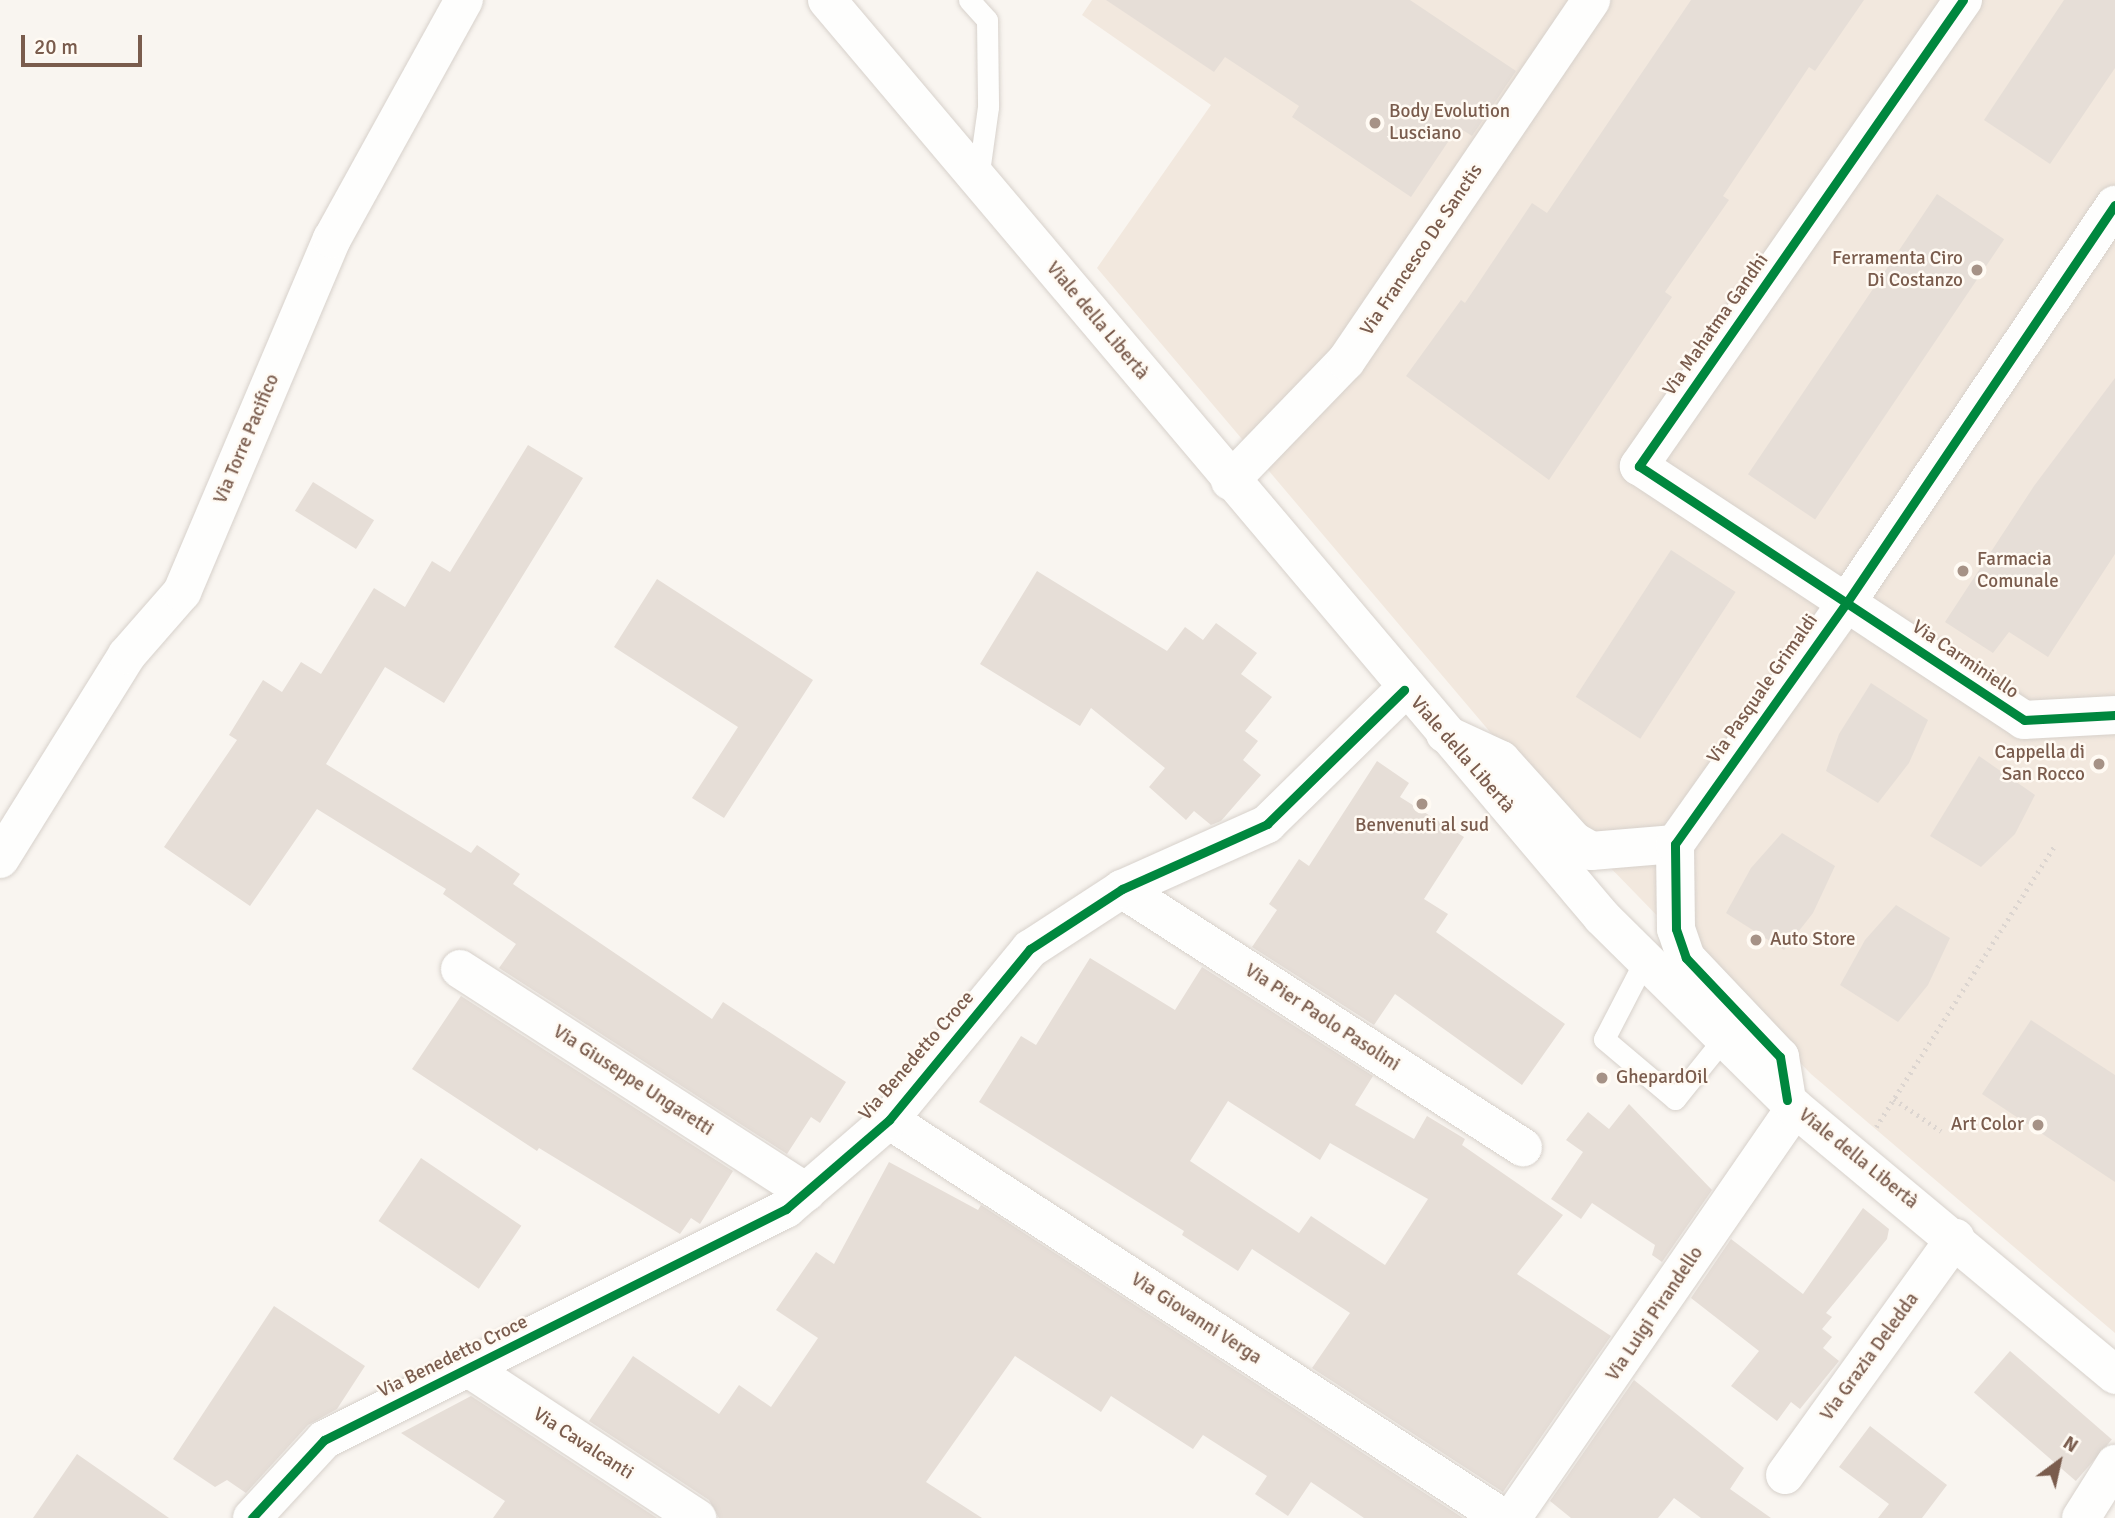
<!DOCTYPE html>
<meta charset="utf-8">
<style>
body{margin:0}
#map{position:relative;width:2115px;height:1518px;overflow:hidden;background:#f9f5f0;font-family:Signika,sans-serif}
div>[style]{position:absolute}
.residential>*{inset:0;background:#f2e8de}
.building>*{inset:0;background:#e6ded7;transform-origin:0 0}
.path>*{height:4.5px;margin-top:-2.25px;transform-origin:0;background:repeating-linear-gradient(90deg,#dcd5d0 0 2px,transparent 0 7px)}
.roads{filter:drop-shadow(0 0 2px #d7d1cb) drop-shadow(0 0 2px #d7d1cb)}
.service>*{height:21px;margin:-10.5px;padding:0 10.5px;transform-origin:10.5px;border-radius:10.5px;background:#fefefd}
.minor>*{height:38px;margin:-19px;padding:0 19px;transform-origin:19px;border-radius:19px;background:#fefefd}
.secondary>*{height:38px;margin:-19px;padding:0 19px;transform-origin:19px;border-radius:19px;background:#fefefd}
.cycleway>*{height:9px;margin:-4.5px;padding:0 4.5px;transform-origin:4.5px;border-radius:4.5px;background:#00873e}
.dots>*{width:19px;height:19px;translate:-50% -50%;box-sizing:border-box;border:4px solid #fffaf3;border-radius:50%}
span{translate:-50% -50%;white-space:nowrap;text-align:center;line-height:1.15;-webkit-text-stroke:5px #fffaf3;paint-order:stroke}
.poi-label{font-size:19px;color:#7a5c4d}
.left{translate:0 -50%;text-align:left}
.right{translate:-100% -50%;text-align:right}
.street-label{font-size:19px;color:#7a5c4d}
.north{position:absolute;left:2024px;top:1427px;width:70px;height:70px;-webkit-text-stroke:5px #fffaf3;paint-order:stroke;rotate:33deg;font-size:19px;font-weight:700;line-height:28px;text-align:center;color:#7a5c4d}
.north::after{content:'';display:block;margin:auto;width:24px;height:32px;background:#7a5c4d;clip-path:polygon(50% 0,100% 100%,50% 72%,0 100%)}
.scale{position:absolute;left:21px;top:35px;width:121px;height:32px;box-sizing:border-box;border:4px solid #7a5c4d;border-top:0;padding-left:9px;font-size:21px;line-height:24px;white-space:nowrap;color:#7a5c4d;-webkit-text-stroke:5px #fffaf3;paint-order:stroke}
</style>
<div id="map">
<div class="residential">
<div style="clip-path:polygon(1092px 0,2115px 0,2115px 1333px,1811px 1074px,1568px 824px,1097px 268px,1211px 105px,1082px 15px)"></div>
</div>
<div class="building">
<div style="clip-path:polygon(1106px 0,1410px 0,1516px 71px,1472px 136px,1458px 127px,1411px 197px,1292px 117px,1299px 106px,1225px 57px,1214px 72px)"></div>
<div style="clip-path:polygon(1691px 0,1864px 0,1815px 71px,1809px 67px,1723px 196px,1729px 200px,1665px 292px,1672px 297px,1549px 480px,1406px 376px,1461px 300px,1465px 303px,1532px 203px,1547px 213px)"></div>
<div style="clip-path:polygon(2064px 0,2115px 0,2115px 68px,2050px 164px,1984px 120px)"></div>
<div style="left:1937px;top:194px;width:81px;height:338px;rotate:34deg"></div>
<div style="clip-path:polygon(2115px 378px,2115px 554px,2048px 657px,2009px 632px,1993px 653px,1945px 622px,2034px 486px)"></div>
<div style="clip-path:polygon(528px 445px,583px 478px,444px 703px,385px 667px,326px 764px,471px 853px,477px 845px,520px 874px,513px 884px,712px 1019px,723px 1002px,846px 1082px,820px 1123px,811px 1117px,787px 1154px,499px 968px,516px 944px,443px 894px,446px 889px,317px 809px,250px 906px,164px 847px,237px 740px,229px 735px,263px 680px,282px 692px,301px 662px,321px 674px,374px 588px,405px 607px,432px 561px,450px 572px)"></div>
<div style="left:313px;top:482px;width:72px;height:34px;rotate:32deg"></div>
<div style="left:1671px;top:550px;width:77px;height:175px;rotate:33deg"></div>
<div style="clip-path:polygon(1037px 571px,1167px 651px,1185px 627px,1203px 640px,1216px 623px,1257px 653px,1241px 674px,1272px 697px,1245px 731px,1258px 741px,1243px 760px,1261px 775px,1221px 821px,1211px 825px,1194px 811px,1186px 820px,1149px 787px,1165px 768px,1091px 708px,1080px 726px,980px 664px)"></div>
<div style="clip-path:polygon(657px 579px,813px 680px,724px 818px,692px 798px,738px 727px,614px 647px)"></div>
<div style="clip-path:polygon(1871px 683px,1928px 720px,1909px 763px,1878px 803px,1826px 771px,1839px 734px)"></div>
<div style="clip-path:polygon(1979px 756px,2035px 795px,2015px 834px,1981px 867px,1930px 836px)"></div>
<div style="clip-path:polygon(1377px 761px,1409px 783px,1400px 797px,1464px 837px,1424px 899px,1448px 914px,1436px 932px,1565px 1024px,1522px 1085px,1395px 994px,1374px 1025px,1252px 947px,1277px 910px,1269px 904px,1299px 859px,1309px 866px)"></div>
<div style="clip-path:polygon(1782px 833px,1835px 866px,1813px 913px,1784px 950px,1726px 913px,1751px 868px)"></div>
<div style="clip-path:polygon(1896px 905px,1950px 938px,1928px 985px,1898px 1022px,1840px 985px,1865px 940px)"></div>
<div style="clip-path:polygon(evenodd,1090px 958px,1175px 1010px,1202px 967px,1373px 1076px,1355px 1105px,1414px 1139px,1427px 1116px,1465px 1139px,1462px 1145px,1563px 1215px,1517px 1274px,1611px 1336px,1503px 1492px,1312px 1368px,1350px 1313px,1252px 1249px,1238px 1271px,1182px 1235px,1184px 1231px,979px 1102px,1021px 1036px,1036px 1045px,1090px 958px,1228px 1101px,1320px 1160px,1330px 1143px,1428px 1199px,1385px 1265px,1311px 1216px,1299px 1233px,1190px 1161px,1228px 1101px)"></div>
<div style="clip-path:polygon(461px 996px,733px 1171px,700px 1224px,691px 1218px,680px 1234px,539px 1148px,537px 1151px,412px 1069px)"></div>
<div style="clip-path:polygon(2031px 1020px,2115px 1075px,2115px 1182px,1982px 1094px)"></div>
<div style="clip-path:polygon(1629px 1104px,1712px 1190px,1662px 1262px,1652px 1255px,1655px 1245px,1592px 1203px,1581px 1219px,1551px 1199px,1583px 1152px,1566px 1140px,1588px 1112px,1609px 1129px)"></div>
<div style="left:421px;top:1158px;width:121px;height:76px;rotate:34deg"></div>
<div style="clip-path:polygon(889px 1162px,978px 1210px,981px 1205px,1463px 1518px,1364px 1518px,1311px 1482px,1288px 1516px,1255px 1494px,1267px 1476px,1203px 1435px,1193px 1449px,1111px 1396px,1101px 1412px,1015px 1356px,926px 1482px,982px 1518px,719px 1518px,709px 1500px,589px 1421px,633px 1356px,719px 1414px,739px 1385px,771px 1407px,818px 1338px,776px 1310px,816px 1252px,834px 1264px)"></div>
<div style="clip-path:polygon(1863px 1208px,1889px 1229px,1887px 1239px,1826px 1313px,1832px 1317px,1822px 1329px,1832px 1337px,1823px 1348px,1839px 1361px,1800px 1409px,1791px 1402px,1777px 1421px,1731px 1386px,1759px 1351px,1691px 1298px,1731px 1239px,1803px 1294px)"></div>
<div style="clip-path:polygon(274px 1306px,365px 1366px,337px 1409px,308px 1425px,246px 1493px,227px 1480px,215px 1487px,173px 1459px)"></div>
<div style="left:2010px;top:1351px;width:135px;height:55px;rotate:41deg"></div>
<div style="clip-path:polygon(1634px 1380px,1744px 1468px,1730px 1489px,1771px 1518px,1701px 1518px,1674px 1498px,1658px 1518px,1571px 1518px,1550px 1501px)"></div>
<div style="clip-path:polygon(471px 1396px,657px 1518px,493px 1518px,505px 1501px,401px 1433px)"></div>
<div style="clip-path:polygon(1870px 1426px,1947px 1485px,1922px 1518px,1878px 1518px,1889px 1504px,1839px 1467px)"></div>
<div style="clip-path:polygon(77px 1454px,169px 1518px,33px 1518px)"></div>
</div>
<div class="path">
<div style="left:1894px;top:1099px;width:57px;rotate:34.2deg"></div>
<div style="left:1876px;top:1127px;width:333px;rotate:-57.6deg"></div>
</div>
<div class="roads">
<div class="service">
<div style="left:969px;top:0;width:27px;rotate:48deg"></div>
<div style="left:987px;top:20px;width:87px;rotate:89.3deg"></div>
<div style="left:988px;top:107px;width:73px;rotate:97.9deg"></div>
<div style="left:1645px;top:960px;width:89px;rotate:117.4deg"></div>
<div style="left:1604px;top:1039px;width:93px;rotate:40.2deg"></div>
<div style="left:1675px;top:1099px;width:78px;rotate:-51.2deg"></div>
</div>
<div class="minor">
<div style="left:1963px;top:0;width:568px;rotate:124.81deg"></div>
<div style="left:1639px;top:466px;width:461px;rotate:33.4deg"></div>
<div style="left:2024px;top:720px;width:91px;rotate:-3.1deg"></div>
<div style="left:1230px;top:481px;width:167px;rotate:-46deg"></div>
<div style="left:1346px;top:361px;width:436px;rotate:-55.8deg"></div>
<div style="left:1445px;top:734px;width:62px;rotate:24.9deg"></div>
<div style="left:1501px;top:760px;width:109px;rotate:48deg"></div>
<div style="left:1574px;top:841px;width:20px;rotate:30deg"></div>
<div style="left:1591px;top:851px;width:84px;rotate:-4.8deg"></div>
<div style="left:0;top:859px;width:240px;rotate:-58.1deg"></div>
<div style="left:127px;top:655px;width:84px;rotate:-48.9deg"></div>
<div style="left:182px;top:592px;width:384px;rotate:-67deg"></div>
<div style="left:332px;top:239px;width:273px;rotate:-61.1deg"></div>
<div style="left:1122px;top:889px;width:477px;rotate:32.8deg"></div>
<div style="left:460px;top:969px;width:412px;rotate:32.8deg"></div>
<div style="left:1787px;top:1100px;width:44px;rotate:-99.2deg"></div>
<div style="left:1780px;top:1057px;width:137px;rotate:-133.5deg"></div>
<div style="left:1686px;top:958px;width:31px;rotate:-109deg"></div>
<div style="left:1676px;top:929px;width:85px;rotate:-90.7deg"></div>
<div style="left:1675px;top:844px;width:297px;rotate:-54.6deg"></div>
<div style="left:1847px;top:602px;width:479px;rotate:-56deg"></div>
<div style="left:889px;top:1120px;width:732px;rotate:32.95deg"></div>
<div style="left:470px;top:1369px;width:272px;rotate:33.3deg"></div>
<div style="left:1785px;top:1475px;width:292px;rotate:-54.3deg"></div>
<div style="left:252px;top:1518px;width:106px;rotate:-47.3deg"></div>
<div style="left:324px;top:1440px;width:517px;rotate:-26.57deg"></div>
<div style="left:786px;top:1209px;width:136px;rotate:-40.8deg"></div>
<div style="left:889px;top:1120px;width:222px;rotate:-50.5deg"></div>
<div style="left:1030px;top:949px;width:110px;rotate:-33.1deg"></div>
<div style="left:1122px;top:889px;width:159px;rotate:-24.1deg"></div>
<div style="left:1267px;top:824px;width:192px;rotate:-44.4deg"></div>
<div style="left:1512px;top:1518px;width:498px;rotate:-55.4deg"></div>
<div style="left:2081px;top:1518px;width:64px;rotate:-57.8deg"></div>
</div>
<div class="secondary">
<div style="left:827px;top:0;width:1201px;rotate:49.8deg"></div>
<div style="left:1602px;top:917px;width:272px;rotate:44.7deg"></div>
<div style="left:1795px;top:1108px;width:417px;rotate:39.8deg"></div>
</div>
</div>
<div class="cycleway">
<div style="left:1963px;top:0;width:568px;rotate:124.81deg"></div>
<div style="left:1639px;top:466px;width:461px;rotate:33.4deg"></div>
<div style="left:2024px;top:720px;width:91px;rotate:-3.1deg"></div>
<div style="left:1787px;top:1100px;width:44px;rotate:-99.2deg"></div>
<div style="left:1780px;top:1057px;width:137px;rotate:-133.5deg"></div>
<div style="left:1686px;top:958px;width:31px;rotate:-109deg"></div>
<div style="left:1676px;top:929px;width:85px;rotate:-90.7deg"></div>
<div style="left:1675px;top:844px;width:297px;rotate:-54.6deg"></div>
<div style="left:1847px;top:602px;width:479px;rotate:-56deg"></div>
<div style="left:252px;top:1518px;width:106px;rotate:-47.3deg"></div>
<div style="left:324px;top:1440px;width:517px;rotate:-26.57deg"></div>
<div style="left:786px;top:1209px;width:136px;rotate:-40.8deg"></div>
<div style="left:889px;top:1120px;width:222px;rotate:-50.5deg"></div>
<div style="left:1030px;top:949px;width:110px;rotate:-33.1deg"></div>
<div style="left:1122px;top:889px;width:159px;rotate:-24.1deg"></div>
<div style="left:1267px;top:824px;width:192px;rotate:-44.4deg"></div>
</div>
<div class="dots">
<div style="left:1375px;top:123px;background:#a69286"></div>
<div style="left:1977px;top:270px;background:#a69286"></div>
<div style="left:1963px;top:571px;background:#a69286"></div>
<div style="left:2099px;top:764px;background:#a69286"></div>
<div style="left:1422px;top:804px;background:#a69286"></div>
<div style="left:1756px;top:940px;background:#a69286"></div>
<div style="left:1602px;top:1078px;background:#a69286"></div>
<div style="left:2038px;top:1125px;background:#a69286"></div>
</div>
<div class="poi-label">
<span class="left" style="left:1389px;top:123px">Body Evolution<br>Lusciano</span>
<span class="right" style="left:1963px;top:270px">Ferramenta Ciro<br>Di Costanzo</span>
<span class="left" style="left:1977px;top:571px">Farmacia<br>Comunale</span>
<span class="right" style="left:2085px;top:764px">Cappella di<br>San Rocco</span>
<span style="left:1422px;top:826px">Benvenuti al sud</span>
<span class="left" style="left:1770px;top:940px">Auto Store</span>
<span class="left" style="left:1616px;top:1078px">GhepardOil</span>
<span class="right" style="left:2024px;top:1125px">Art Color</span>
</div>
<div class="street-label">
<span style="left:1422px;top:250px;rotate:-56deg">Via Francesco De Sanctis</span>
<span style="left:1097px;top:321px;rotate:50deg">Viale della Libertà</span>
<span style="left:1716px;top:325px;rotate:-55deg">Via Mahatma Gandhi</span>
<span style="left:247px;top:439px;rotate:-67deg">Via Torre Pacifico</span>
<span style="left:1965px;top:660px;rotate:34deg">Via Carminiello</span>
<span style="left:1763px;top:689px;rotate:-55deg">Via Pasquale Grimaldi</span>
<span style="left:1462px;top:755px;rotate:49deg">Viale della Libertà</span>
<span style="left:1322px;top:1018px;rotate:33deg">Via Pier Paolo Pasolini</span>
<span style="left:917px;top:1056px;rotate:-49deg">Via Benedetto Croce</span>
<span style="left:633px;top:1081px;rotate:33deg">Via Giuseppe Ungaretti</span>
<span style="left:1858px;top:1159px;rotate:39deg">Viale della Libertà</span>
<span style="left:1655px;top:1314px;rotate:-56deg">Via Luigi Pirandello</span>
<span style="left:1196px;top:1319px;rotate:33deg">Via Giovanni Verga</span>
<span style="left:453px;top:1357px;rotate:-26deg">Via Benedetto Croce</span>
<span style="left:1870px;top:1357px;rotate:-54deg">Via Grazia Deledda</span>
<span style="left:583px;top:1444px;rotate:33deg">Via Cavalcanti</span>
</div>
<div class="north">N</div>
<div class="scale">20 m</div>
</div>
